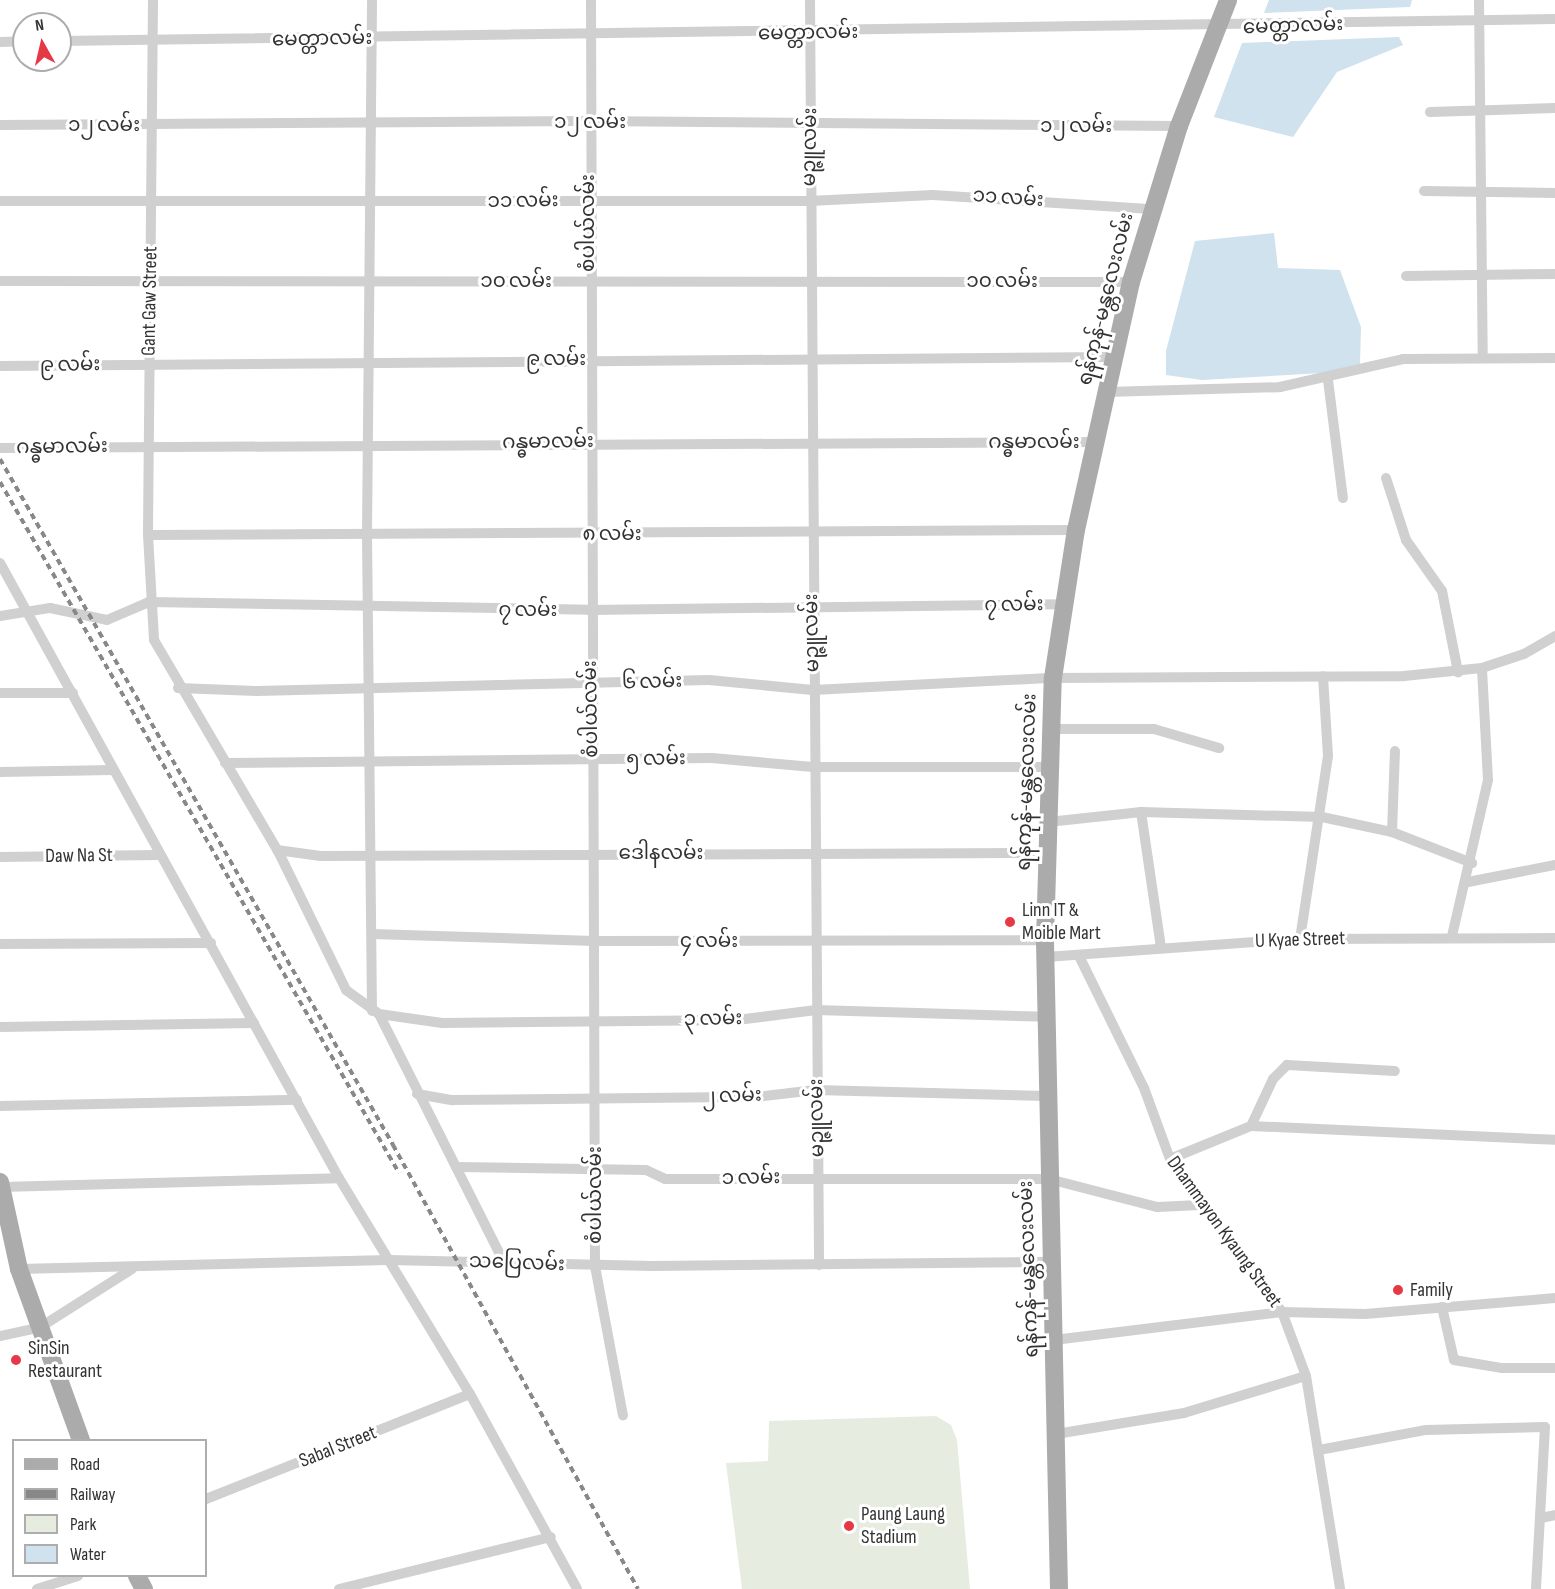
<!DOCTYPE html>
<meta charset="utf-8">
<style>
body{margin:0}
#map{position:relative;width:1555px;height:1589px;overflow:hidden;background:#fff;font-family:"Sofia Sans Condensed","Noto Sans Myanmar",sans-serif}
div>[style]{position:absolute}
.green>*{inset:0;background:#e6ecdf}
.water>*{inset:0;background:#cfe2ee}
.minor>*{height:10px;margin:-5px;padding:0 5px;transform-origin:5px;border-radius:5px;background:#d0d0d0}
.primary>*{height:18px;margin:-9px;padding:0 9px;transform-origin:9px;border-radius:9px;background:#ababab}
.rail>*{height:4px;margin-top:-2px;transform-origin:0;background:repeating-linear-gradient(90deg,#888 0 6px,transparent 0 10.5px)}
.dots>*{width:16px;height:16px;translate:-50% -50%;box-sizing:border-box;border:3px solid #fff;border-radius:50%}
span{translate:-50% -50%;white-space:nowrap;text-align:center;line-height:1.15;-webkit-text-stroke:6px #fff;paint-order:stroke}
.street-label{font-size:20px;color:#333}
.poi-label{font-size:20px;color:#333}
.left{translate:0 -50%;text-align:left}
.legend{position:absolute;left:12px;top:1439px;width:195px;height:138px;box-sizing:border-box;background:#fff;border:2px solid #adadad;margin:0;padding:8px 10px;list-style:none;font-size:18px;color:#333}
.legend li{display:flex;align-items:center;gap:12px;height:30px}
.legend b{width:30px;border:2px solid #adadad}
.north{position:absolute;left:12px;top:12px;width:60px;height:60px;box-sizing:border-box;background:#fff;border:2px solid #adadad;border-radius:50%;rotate:352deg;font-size:16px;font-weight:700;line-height:24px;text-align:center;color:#333}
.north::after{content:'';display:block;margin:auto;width:21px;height:27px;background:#e63946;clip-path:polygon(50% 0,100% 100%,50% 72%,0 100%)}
</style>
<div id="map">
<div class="green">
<div style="clip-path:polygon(936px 1416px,951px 1425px,957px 1440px,970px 1589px,742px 1589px,726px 1463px,768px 1461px,769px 1421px)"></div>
</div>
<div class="water">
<div style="clip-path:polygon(1269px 0,1412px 0,1410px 7px,1264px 13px)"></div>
<div style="clip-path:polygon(1399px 37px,1403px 45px,1337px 72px,1293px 137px,1214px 117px,1242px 43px)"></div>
<div style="clip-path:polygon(1274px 233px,1278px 268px,1340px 270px,1361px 327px,1360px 364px,1322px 373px,1202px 380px,1166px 375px,1166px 351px,1195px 241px)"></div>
</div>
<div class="minor">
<div style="left:153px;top:0;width:535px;rotate:90.54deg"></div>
<div style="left:148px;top:535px;width:105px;rotate:86.7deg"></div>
<div style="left:154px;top:640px;width:247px;rotate:59.6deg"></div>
<div style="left:279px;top:853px;width:153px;rotate:63.9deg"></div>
<div style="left:346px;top:990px;width:41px;rotate:36deg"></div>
<div style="left:379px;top:1014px;width:278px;rotate:63.3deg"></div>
<div style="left:591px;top:0;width:1266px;rotate:89.82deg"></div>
<div style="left:595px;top:1266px;width:152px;rotate:79.4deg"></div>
<div style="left:810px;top:0;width:1265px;rotate:89.59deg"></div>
<div style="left:1479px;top:0;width:356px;rotate:89.4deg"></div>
<div style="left:60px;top:41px;width:1495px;rotate:-0.84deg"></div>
<div style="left:0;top:42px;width:24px;rotate:-2deg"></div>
<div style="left:1430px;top:112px;width:125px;rotate:-1.8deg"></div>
<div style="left:0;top:125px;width:589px;rotate:-0.39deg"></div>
<div style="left:589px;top:121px;width:590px;rotate:0.49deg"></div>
<div style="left:1424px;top:191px;width:131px;rotate:0.9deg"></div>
<div style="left:0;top:201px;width:809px"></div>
<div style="left:809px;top:201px;width:124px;rotate:-2.8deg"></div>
<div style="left:933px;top:195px;width:219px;rotate:3.7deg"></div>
<div style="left:1406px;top:276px;width:149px;rotate:-0.8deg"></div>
<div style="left:0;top:281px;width:1131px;rotate:0.05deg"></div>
<div style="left:0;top:366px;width:1111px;rotate:-0.46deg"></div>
<div style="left:1328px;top:380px;width:119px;rotate:82.8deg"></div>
<div style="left:1106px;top:392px;width:174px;rotate:-1.6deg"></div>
<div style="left:1280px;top:387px;width:126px;rotate:-12.8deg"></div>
<div style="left:1403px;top:359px;width:152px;rotate:-0.4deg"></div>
<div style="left:0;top:448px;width:1096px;rotate:-0.31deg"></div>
<div style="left:1386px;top:478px;width:65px;rotate:72.1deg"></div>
<div style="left:1406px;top:540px;width:62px;rotate:54.8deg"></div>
<div style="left:1442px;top:591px;width:83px;rotate:78.8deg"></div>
<div style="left:148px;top:535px;width:928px;rotate:-0.31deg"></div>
<div style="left:0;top:563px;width:702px;rotate:61.14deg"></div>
<div style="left:339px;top:1178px;width:253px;rotate:58.8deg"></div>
<div style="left:470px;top:1394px;width:222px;rotate:61.2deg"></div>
<div style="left:0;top:616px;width:51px;rotate:-9.1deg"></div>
<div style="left:50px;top:608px;width:58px;rotate:11.9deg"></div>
<div style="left:107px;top:620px;width:46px;rotate:-23.2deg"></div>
<div style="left:149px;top:602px;width:440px;rotate:1deg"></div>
<div style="left:589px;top:610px;width:475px;rotate:-0.7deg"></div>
<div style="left:178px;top:688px;width:79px;rotate:2.2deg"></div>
<div style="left:257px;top:691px;width:452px;rotate:-1.4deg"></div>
<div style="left:709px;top:680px;width:104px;rotate:5.5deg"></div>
<div style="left:813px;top:690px;width:240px;rotate:-2.9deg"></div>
<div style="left:1053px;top:678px;width:351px;rotate:-0.3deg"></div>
<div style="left:1404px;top:676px;width:78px;rotate:-5.9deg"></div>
<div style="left:1482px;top:668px;width:44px;rotate:-18.4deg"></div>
<div style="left:1524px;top:654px;width:36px;rotate:-30deg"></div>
<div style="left:0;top:693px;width:73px"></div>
<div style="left:1052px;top:729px;width:102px"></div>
<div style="left:1154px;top:729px;width:68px;rotate:16.3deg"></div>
<div style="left:225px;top:763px;width:487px;rotate:-0.6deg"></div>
<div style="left:712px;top:758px;width:101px;rotate:5.1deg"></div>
<div style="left:813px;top:767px;width:238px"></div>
<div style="left:0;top:772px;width:113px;rotate:-1deg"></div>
<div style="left:1141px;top:812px;width:136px;rotate:81.6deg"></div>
<div style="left:1048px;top:822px;width:94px;rotate:-6.1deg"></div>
<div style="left:1141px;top:812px;width:181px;rotate:1.6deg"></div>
<div style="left:1322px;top:817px;width:72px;rotate:12.1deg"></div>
<div style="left:1392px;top:832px;width:86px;rotate:21.2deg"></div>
<div style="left:1392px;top:832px;width:81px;rotate:-87.9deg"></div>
<div style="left:277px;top:850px;width:44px;rotate:7.8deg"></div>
<div style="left:321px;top:856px;width:725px;rotate:-0.24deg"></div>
<div style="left:0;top:857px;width:158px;rotate:-0.7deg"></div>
<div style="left:1468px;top:882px;width:89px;rotate:-11.1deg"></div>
<div style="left:372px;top:934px;width:222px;rotate:1.8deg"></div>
<div style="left:594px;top:941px;width:451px;rotate:-0.1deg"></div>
<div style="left:1452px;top:936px;width:160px;rotate:-77deg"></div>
<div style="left:1488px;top:780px;width:112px;rotate:-93.1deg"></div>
<div style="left:1300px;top:939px;width:185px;rotate:-81.3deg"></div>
<div style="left:1328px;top:756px;width:80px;rotate:-93.6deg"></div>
<div style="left:0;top:944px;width:211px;rotate:-0.3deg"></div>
<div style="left:1046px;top:957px;width:255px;rotate:-4.1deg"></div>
<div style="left:1300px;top:939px;width:255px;rotate:-0.2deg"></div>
<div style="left:1080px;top:958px;width:145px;rotate:63.8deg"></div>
<div style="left:1144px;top:1088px;width:76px;rotate:69.9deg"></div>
<div style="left:1170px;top:1159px;width:190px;rotate:53.8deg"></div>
<div style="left:1282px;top:1312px;width:68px;rotate:69.4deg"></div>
<div style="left:372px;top:1011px;width:477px;rotate:-90.6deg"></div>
<div style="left:367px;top:534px;width:534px;rotate:-89.46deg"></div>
<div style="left:379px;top:1014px;width:64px;rotate:8.1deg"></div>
<div style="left:442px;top:1023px;width:295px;rotate:-0.6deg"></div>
<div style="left:737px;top:1020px;width:80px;rotate:-7.2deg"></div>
<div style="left:816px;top:1010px;width:231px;rotate:1.7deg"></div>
<div style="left:0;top:1027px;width:254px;rotate:-0.9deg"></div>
<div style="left:417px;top:1094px;width:36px;rotate:10deg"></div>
<div style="left:452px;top:1100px;width:304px;rotate:-0.6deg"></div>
<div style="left:756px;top:1097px;width:60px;rotate:-6.7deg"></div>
<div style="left:816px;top:1090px;width:231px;rotate:1.5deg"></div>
<div style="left:0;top:1106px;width:297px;rotate:-1.2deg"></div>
<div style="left:1251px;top:1126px;width:52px;rotate:-64.9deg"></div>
<div style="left:1273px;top:1079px;width:20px;rotate:-45deg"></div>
<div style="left:1287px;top:1065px;width:108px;rotate:3.2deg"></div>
<div style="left:1170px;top:1159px;width:87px;rotate:-22.2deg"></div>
<div style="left:1251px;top:1126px;width:304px;rotate:2.6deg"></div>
<div style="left:456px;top:1167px;width:190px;rotate:0.9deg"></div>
<div style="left:646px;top:1170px;width:21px;rotate:25deg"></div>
<div style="left:665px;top:1179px;width:384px"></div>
<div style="left:1049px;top:1179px;width:112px;rotate:14.5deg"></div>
<div style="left:1157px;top:1207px;width:43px;rotate:-2.7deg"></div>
<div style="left:1px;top:1187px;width:338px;rotate:-1.5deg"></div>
<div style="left:19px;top:1269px;width:370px;rotate:-1.4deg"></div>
<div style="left:389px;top:1260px;width:264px;rotate:1.3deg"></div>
<div style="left:653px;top:1266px;width:398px;rotate:-0.6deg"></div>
<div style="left:1442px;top:1307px;width:54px;rotate:77.2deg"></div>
<div style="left:1454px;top:1360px;width:49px;rotate:9.5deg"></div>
<div style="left:1502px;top:1368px;width:53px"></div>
<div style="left:0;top:1336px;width:40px;rotate:-12deg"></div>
<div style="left:39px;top:1328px;width:110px;rotate:-32.4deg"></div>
<div style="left:1054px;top:1340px;width:230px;rotate:-7deg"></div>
<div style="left:1282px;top:1312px;width:83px;rotate:1.4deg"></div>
<div style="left:1365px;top:1314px;width:191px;rotate:-4.8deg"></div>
<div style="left:1056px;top:1434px;width:130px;rotate:-9.3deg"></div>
<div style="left:1184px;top:1413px;width:127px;rotate:-16.9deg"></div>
<div style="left:1306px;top:1376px;width:216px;rotate:80.9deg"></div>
<div style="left:1319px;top:1450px;width:109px;rotate:-10.6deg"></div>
<div style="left:1426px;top:1430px;width:119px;rotate:-1.4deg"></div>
<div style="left:1545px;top:1427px;width:162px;rotate:93.2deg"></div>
<div style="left:206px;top:1499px;width:284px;rotate:-21.7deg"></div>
<div style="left:1541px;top:1518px;width:14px;rotate:-12deg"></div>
<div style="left:37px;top:1589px;width:43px;rotate:-17.6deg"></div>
<div style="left:339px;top:1589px;width:218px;rotate:-13.8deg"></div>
</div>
<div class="primary">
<div style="left:0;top:1182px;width:89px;rotate:77.7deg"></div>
<div style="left:19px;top:1269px;width:182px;rotate:70.1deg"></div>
<div style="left:137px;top:1576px;width:15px;rotate:62deg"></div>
<div style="left:1059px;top:1589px;width:649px;rotate:-91.24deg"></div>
<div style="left:1045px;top:940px;width:262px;rotate:-88.3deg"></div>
<div style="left:1053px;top:678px;width:150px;rotate:-81.2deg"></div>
<div style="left:1076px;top:530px;width:254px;rotate:-77.5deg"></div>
<div style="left:1131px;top:282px;width:163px;rotate:-72.9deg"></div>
<div style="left:1179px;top:126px;width:135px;rotate:-68.7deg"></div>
</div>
<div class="rail">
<div style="left:0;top:459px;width:791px;rotate:60.19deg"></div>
<div style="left:393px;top:1145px;width:507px;rotate:61.11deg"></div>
<div style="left:0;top:482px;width:798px;rotate:60deg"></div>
</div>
<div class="dots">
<div style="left:1010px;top:922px;background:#e63946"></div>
<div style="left:1398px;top:1290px;background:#e63946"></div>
<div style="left:16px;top:1360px;background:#e63946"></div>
<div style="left:849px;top:1526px;background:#e63946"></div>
</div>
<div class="street-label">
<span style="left:1293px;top:26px;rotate:-2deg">မေတ္တာလမ်း</span>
<span style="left:808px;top:33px;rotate:-1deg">မေတ္တာလမ်း</span>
<span style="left:322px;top:39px;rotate:-1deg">မေတ္တာလမ်း</span>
<span style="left:590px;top:122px">၁၂ လမ်း</span>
<span style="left:104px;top:125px">၁၂ လမ်း</span>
<span style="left:1076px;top:126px">၁၂ လမ်း</span>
<span style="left:810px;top:147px;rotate:-89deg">မဉ္ဇူလမ်း</span>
<span style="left:1008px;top:198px;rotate:4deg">၁၁ လမ်း</span>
<span style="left:523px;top:201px;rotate:-1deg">၁၁ လမ်း</span>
<span style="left:588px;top:223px;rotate:-90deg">စံပါယ်လမ်း</span>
<span style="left:516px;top:281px">၁၀ လမ်း</span>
<span style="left:1002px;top:281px">၁၀ လမ်း</span>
<span style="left:1106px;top:299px;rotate:-76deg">ရန်ကုန်-မန္တလေးလမ်း</span>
<span style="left:150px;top:301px;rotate:-89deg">Gant Gaw Street</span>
<span style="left:556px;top:359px">၉ လမ်း</span>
<span style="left:70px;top:365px;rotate:-1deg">၉ လမ်း</span>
<span style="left:548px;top:442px;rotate:-1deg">ဂန္ဓမာလမ်း</span>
<span style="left:1034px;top:442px">ဂန္ဓမာလမ်း</span>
<span style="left:62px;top:447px;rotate:-1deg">ဂန္ဓမာလမ်း</span>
<span style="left:612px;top:534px">၈ လမ်း</span>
<span style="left:1014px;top:605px;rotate:-1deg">၇ လမ်း</span>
<span style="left:528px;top:610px">၇ လမ်း</span>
<span style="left:812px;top:633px;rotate:-91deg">မဉ္ဇူလမ်း</span>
<span style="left:652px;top:682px;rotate:-2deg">၆ လမ်း</span>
<span style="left:591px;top:709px;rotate:-91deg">စံပါယ်လမ်း</span>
<span style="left:656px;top:759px;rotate:-1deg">၅ လမ်း</span>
<span style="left:1027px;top:782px;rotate:-88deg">ရန်ကုန်-မန္တလေးလမ်း</span>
<span style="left:661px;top:853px">ဒေါနလမ်း</span>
<span style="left:79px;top:856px;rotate:-1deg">Daw Na St</span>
<span style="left:1300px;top:940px;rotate:-2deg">U Kyae Street</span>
<span style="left:709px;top:941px">၄ လမ်း</span>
<span style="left:713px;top:1019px;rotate:-1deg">၃ လမ်း</span>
<span style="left:732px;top:1096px;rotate:-2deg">၂ လမ်း</span>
<span style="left:817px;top:1118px;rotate:-91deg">မဉ္ဇူလမ်း</span>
<span style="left:751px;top:1178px;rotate:-1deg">၁ လမ်း</span>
<span style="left:595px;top:1195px;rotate:-90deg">စံပါယ်လမ်း</span>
<span style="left:1224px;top:1232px;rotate:54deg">Dhammayon Kyaung Street</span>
<span style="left:517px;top:1263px;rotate:2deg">သပြေလမ်း</span>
<span style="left:1029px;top:1269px;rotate:-92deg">ရန်ကုန်-မန္တလေးလမ်း</span>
<span style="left:338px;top:1447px;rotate:-22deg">Sabal Street</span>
</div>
<div class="poi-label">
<span class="left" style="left:1022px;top:922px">Linn IT &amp;<br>Moible Mart</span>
<span class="left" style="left:1410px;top:1290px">Family</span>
<span class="left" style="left:28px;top:1360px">SinSin<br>Restaurant</span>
<span class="left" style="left:861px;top:1526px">Paung Laung<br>Stadium</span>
</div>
<ul class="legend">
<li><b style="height:8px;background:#ababab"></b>Road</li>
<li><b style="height:8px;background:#888"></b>Railway</li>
<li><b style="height:16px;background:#e6ecdf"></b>Park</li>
<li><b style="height:16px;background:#cfe2ee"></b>Water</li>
</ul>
<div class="north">N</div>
</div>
